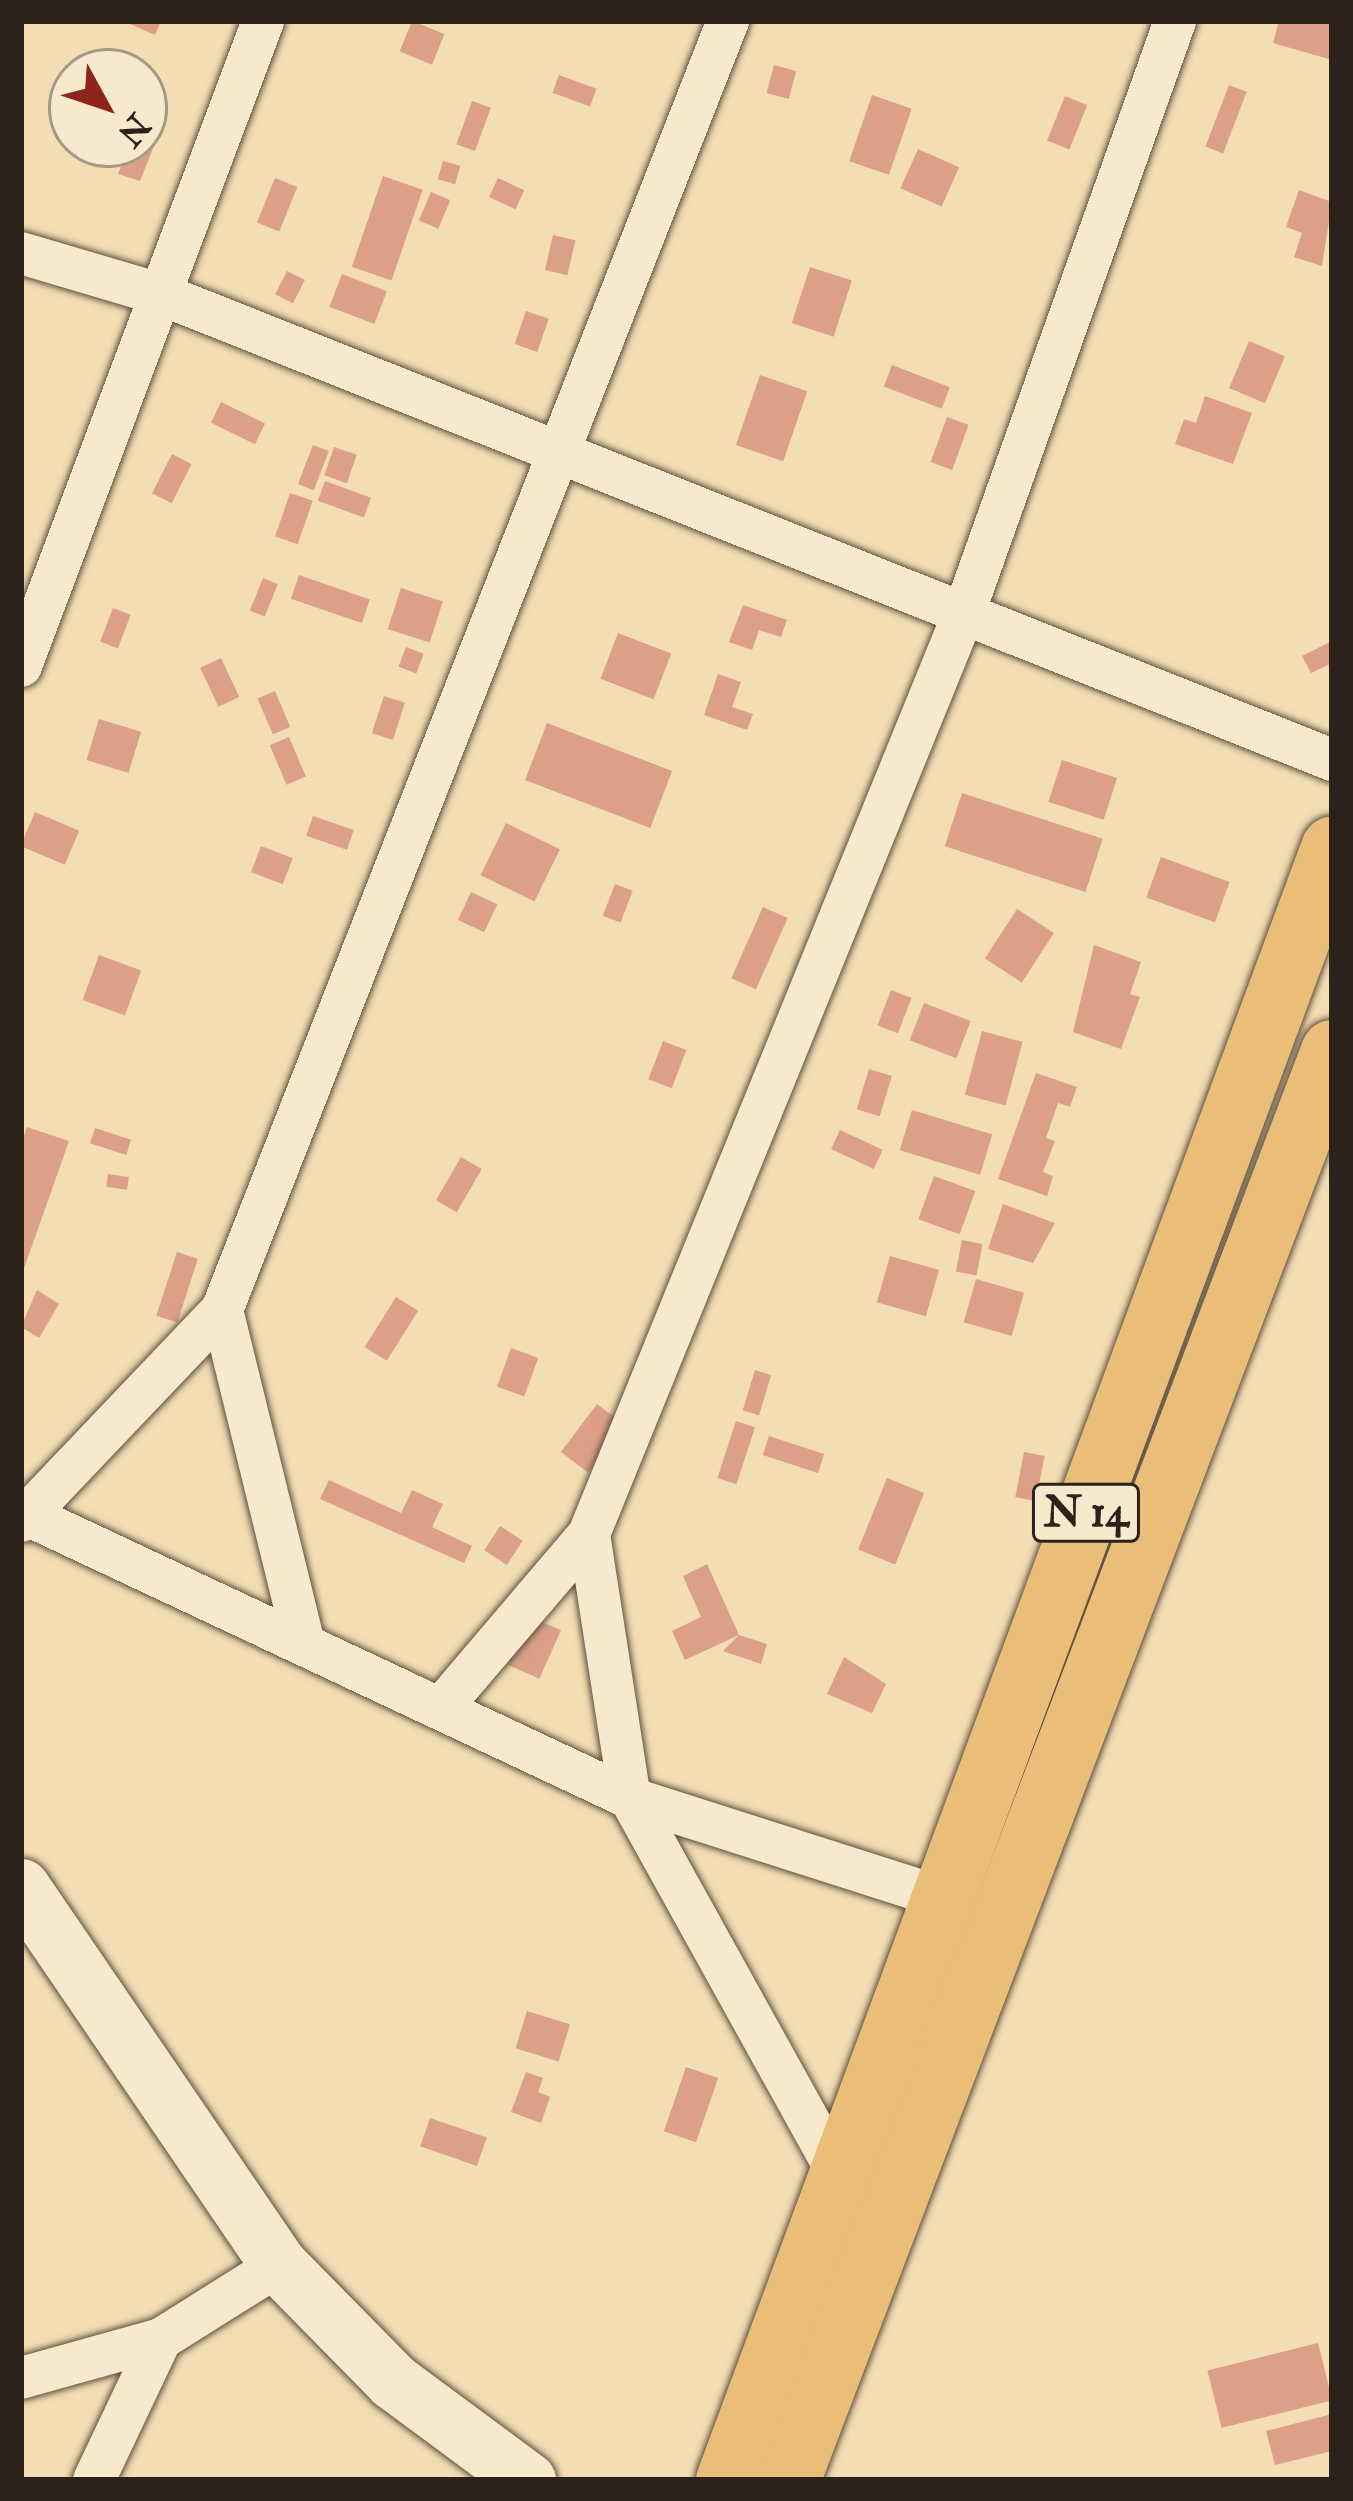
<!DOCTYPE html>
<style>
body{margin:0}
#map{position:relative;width:1353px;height:2501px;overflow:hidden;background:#f3ddb2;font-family:"IM FELL Double Pica",serif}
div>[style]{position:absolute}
.building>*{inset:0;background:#dca089;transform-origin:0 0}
.roads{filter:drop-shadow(0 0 3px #5e5140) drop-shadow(0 0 3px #5e5140)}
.street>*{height:42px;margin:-21px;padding:0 21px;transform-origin:21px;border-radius:21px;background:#f7e9cd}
.secondary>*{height:57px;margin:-28.5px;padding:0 28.5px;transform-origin:28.5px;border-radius:28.5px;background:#f7e9cd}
.primary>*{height:63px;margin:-31.5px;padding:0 31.5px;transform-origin:31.5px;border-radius:31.5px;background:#eabe79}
span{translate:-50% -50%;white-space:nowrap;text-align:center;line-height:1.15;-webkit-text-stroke:9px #f7e9cd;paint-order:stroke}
.shield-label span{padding:3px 9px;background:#f7e9cd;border:3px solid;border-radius:9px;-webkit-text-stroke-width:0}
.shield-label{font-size:42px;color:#2c221a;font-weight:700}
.frame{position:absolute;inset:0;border:24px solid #2c221a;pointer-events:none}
.north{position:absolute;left:48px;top:48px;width:120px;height:120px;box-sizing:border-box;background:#f7e9cd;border:3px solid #a69985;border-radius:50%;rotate:130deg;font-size:33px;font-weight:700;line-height:48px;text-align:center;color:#2c221a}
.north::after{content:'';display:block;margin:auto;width:42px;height:54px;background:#8f2418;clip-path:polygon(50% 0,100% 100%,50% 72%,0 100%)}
</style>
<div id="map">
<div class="building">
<div style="clip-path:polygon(123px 21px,161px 21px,155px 35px)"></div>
<div style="left:412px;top:21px;width:35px;height:33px;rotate:22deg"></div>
<div style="clip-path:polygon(1279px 21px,1332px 21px,1332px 60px,1273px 43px)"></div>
<div style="left:774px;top:65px;width:23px;height:29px;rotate:15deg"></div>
<div style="left:559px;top:75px;width:40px;height:19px;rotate:20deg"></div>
<div style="left:1229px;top:85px;width:19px;height:66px;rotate:21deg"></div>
<div style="left:872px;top:95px;width:42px;height:70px;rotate:19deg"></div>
<div style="left:1065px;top:96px;width:24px;height:48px;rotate:22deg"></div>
<div style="left:472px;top:101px;width:20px;height:46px;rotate:20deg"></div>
<div style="clip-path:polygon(144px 142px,154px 146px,140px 181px,118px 174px,130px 144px)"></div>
<div style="left:918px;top:149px;width:45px;height:43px;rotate:24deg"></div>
<div style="left:443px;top:161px;width:18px;height:19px;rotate:16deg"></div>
<div style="left:383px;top:176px;width:42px;height:96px;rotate:19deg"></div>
<div style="left:275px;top:178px;width:24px;height:48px;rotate:22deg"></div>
<div style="left:498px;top:178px;width:29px;height:21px;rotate:25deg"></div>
<div style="clip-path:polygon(1299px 190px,1332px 202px,1322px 266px,1294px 257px,1302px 233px,1286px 227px)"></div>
<div style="left:431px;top:192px;width:21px;height:31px;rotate:23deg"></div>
<div style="left:553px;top:235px;width:23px;height:36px;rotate:13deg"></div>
<div style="left:810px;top:267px;width:44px;height:59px;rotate:18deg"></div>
<div style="left:287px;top:271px;width:20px;height:26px;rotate:27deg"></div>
<div style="left:342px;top:274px;width:48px;height:35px;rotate:21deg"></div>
<div style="left:526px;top:311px;width:24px;height:35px;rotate:19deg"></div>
<div style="left:1249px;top:341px;width:39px;height:51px;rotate:23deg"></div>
<div style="left:892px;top:365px;width:62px;height:23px;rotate:21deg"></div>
<div style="left:760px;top:375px;width:50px;height:74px;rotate:19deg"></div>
<div style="clip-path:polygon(1205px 396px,1252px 413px,1233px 464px,1175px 444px,1184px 419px,1196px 423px)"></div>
<div style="left:221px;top:402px;width:49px;height:23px;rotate:26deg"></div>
<div style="left:947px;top:417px;width:23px;height:48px;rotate:20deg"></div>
<div style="left:313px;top:445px;width:17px;height:42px;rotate:21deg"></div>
<div style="left:334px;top:447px;width:24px;height:30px;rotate:19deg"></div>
<div style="left:172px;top:454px;width:22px;height:44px;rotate:27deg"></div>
<div style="left:325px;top:481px;width:49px;height:21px;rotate:20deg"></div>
<div style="left:290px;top:493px;width:24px;height:46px;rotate:19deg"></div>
<div style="left:299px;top:575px;width:75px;height:25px;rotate:19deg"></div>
<div style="left:263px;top:578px;width:16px;height:35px;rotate:22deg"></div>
<div style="left:401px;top:588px;width:44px;height:43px;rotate:18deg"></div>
<div style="clip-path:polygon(743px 605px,787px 620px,781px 637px,759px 630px,752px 650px,729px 642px)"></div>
<div style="left:113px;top:608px;width:19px;height:36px;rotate:21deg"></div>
<div style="left:618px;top:633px;width:57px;height:49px;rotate:21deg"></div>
<div style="clip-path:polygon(1330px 642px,1332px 663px,1311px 673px,1302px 656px)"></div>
<div style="left:406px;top:647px;width:19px;height:21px;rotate:21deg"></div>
<div style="left:221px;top:658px;width:43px;height:23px;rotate:65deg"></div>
<div style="clip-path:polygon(718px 674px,741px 682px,732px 707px,753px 714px,747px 730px,704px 715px)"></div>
<div style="left:275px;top:691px;width:39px;height:19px;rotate:67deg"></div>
<div style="left:384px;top:696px;width:22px;height:39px;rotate:18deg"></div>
<div style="left:99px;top:719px;width:44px;height:43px;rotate:17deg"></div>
<div style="left:547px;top:723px;width:134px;height:61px;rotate:21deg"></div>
<div style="left:289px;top:737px;width:43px;height:21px;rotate:67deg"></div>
<div style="left:1062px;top:760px;width:58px;height:44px;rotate:18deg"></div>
<div style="left:962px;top:793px;width:148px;height:56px;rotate:18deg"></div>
<div style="left:35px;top:812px;width:48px;height:37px;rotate:23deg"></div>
<div style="left:313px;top:816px;width:43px;height:21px;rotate:19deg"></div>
<div style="left:506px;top:823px;width:60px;height:58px;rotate:26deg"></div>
<div style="left:261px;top:846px;width:34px;height:28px;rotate:21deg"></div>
<div style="left:1161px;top:857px;width:73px;height:43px;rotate:20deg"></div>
<div style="left:615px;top:884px;width:19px;height:34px;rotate:21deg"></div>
<div style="left:471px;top:892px;width:29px;height:31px;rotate:25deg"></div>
<div style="left:763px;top:907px;width:27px;height:78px;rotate:24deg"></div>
<div style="left:1017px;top:909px;width:44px;height:59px;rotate:33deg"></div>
<div style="clip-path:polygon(1094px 945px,1141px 962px,1130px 994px,1140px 997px,1121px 1049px,1073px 1032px)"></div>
<div style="left:99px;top:955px;width:45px;height:48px;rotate:20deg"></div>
<div style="left:891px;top:990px;width:22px;height:38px;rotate:21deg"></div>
<div style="left:924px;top:1003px;width:50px;height:40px;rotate:21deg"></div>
<div style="left:982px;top:1031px;width:42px;height:66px;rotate:15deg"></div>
<div style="left:663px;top:1041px;width:25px;height:41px;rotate:21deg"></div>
<div style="left:869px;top:1069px;width:24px;height:42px;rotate:17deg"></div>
<div style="clip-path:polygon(1036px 1073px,1077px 1087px,1070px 1107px,1058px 1103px,1046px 1138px,1055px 1141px,1043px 1172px,1053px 1176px,1047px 1196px,998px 1179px)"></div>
<div style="left:912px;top:1110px;width:84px;height:42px;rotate:17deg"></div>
<div style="clip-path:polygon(27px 1127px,69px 1141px,22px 1274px,21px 1144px)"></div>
<div style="left:95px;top:1128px;width:38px;height:16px;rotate:18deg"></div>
<div style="left:840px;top:1130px;width:47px;height:21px;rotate:25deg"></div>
<div style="left:461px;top:1157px;width:24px;height:50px;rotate:30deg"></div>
<div style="left:108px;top:1174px;width:21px;height:13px;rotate:8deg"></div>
<div style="left:934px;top:1176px;width:44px;height:46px;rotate:20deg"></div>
<div style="clip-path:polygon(1003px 1204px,1055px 1223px,1033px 1263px,988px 1249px)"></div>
<div style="left:962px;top:1240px;width:21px;height:32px;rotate:11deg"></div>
<div style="left:177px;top:1252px;width:22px;height:67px;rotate:18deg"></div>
<div style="left:890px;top:1256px;width:51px;height:48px;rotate:16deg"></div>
<div style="left:976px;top:1279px;width:50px;height:45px;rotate:16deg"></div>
<div style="clip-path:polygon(37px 1290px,59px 1304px,39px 1338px,21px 1327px)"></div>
<div style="left:396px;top:1297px;width:26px;height:59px;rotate:32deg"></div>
<div style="left:511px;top:1348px;width:29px;height:41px;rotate:20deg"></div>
<div style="left:755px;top:1370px;width:17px;height:42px;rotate:17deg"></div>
<div style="left:597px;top:1404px;width:34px;height:60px;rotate:37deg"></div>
<div style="left:736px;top:1421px;width:20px;height:60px;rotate:18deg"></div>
<div style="left:769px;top:1436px;width:58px;height:20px;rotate:18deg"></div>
<div style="left:1024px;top:1452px;width:21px;height:46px;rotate:11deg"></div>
<div style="left:887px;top:1478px;width:40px;height:77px;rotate:22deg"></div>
<div style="clip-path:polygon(329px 1480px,401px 1513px,412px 1490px,443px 1504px,432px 1527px,472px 1546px,464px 1563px,320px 1499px)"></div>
<div style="left:500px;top:1526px;width:27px;height:29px;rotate:33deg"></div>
<div style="clip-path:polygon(707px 1564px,739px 1635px,685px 1660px,672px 1631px,701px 1617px,683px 1576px)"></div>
<div style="left:529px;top:1616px;width:35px;height:53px;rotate:24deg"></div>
<div style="clip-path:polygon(739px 1635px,767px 1644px,761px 1664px,723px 1651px)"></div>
<div style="clip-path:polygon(844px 1657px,886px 1684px,872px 1713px,827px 1694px)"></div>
<div style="left:527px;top:2011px;width:45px;height:39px;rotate:17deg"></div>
<div style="left:686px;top:2067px;width:34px;height:68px;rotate:19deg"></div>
<div style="clip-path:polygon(526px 2072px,543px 2078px,538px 2092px,550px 2097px,541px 2123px,511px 2112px)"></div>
<div style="left:430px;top:2118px;width:60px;height:30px;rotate:19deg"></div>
<div style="left:1318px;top:2343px;width:59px;height:114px;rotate:76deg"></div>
<div style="clip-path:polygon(1332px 2414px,1332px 2451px,1275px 2465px,1266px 2431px)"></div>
</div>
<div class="roads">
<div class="street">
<div style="left:21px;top:253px;width:148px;rotate:16.5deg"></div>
<div style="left:163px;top:295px;width:1258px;rotate:21.69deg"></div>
<div style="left:21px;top:666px;width:689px;rotate:-69.43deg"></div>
<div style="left:222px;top:1310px;width:344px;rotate:76.2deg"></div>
<div style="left:21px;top:1512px;width:673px;rotate:25.16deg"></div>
<div style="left:630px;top:1798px;width:447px;rotate:61deg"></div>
<div style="left:21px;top:1521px;width:291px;rotate:-46.4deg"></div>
<div style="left:222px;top:1310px;width:1385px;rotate:-68.57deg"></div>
<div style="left:589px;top:1534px;width:267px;rotate:81.2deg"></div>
<div style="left:630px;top:1798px;width:330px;rotate:17.7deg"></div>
<div style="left:441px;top:1708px;width:228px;rotate:-49.6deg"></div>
<div style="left:589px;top:1534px;width:994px;rotate:-67.85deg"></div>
<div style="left:964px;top:613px;width:628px;rotate:-70.38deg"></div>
<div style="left:21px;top:2378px;width:145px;rotate:-15.6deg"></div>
<div style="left:161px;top:2339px;width:139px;rotate:-32.1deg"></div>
<div style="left:94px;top:2480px;width:156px;rotate:-64.6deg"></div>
</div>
<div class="secondary">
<div style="left:21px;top:1887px;width:458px;rotate:55.7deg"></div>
<div style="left:279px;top:2265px;width:163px;rotate:45.5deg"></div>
<div style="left:393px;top:2381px;width:167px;rotate:36.5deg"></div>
</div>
<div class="primary">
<div style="left:727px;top:2480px;width:1741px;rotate:-69.66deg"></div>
<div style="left:788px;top:2480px;width:1529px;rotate:-69.16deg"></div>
</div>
</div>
<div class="shield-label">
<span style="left:1086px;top:1513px">N 14</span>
</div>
<div class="frame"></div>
<div class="north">N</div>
</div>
